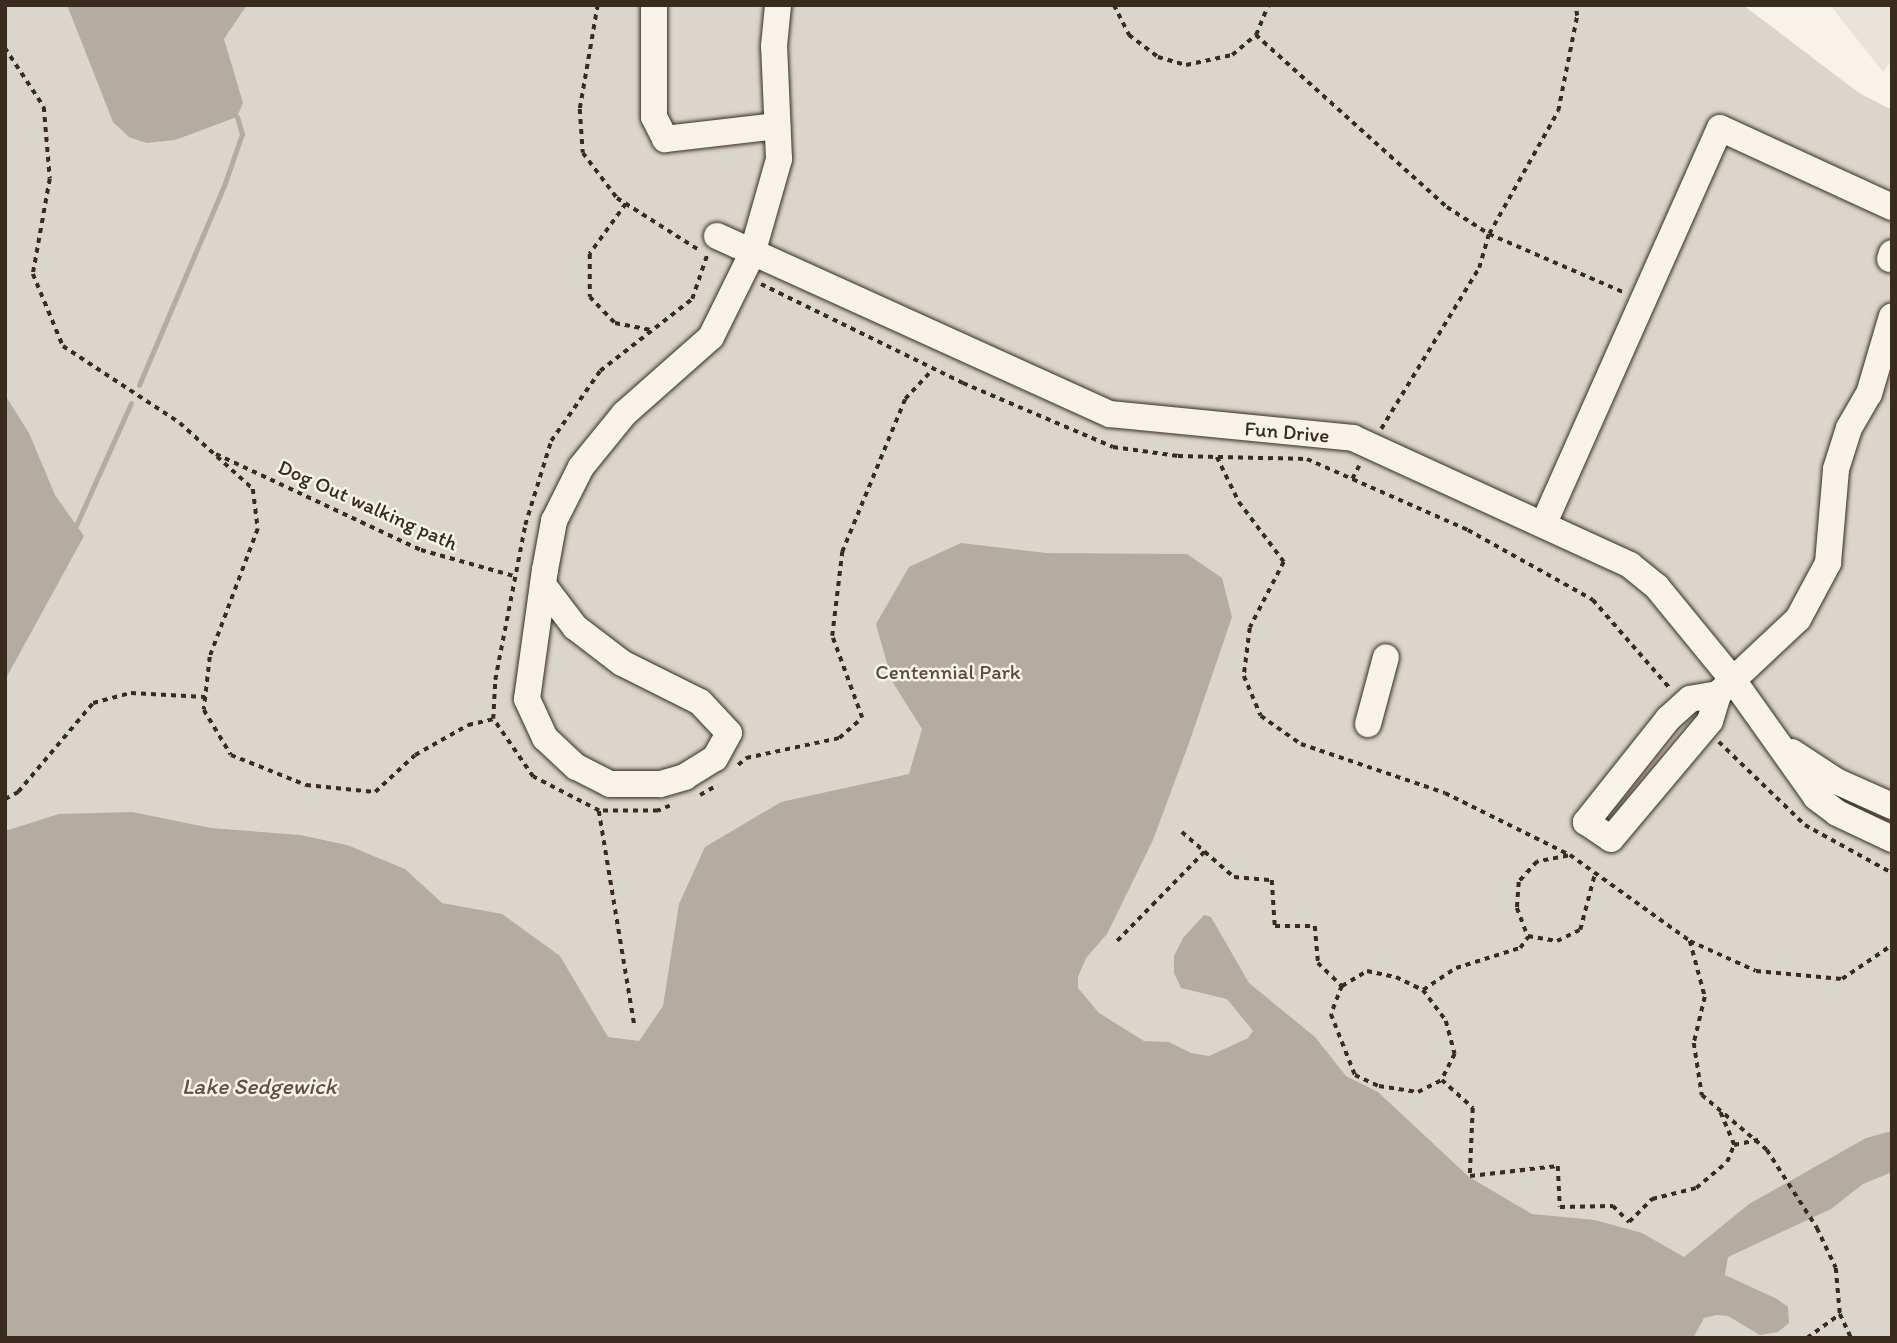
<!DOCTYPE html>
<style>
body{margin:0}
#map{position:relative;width:1897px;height:1343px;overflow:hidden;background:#f7f3e8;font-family:Itim,sans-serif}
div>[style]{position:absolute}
.built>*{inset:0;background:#e9e4d9}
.green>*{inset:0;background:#dbd6cb}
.water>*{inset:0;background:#b4aca0}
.stream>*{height:5px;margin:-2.5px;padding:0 2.5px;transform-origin:2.5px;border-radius:2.5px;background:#b4aca0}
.path>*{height:3.5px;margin-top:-1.75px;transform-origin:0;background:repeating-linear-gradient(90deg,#3b2a1e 0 5px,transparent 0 10px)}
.roads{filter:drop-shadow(0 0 2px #3b2a1e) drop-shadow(0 0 2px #3b2a1e)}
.minor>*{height:26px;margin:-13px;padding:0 13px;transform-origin:13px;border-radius:13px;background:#f7f3e8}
span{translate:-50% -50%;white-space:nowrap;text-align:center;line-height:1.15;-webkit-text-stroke:5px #f7f3e8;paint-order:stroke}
.street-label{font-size:21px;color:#3b2a1e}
.park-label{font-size:21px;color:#5b4c41}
.water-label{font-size:23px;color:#5f5145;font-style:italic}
.frame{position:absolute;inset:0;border:7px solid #3b2a1e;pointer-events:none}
</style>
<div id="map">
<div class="built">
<div style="clip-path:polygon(1830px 5px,1892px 5px,1892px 60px,1883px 72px)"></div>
</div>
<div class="green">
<div style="clip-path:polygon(5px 5px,1743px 5px,1859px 93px,1892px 110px,1892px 1338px,5px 1338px)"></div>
</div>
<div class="water">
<div style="clip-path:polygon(67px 5px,247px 5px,224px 39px,243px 103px,237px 117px,175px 140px,146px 143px,129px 137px,113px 122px)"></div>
<div style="clip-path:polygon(5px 395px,29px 433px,55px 495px,84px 536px,5px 680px)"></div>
<div style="clip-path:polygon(961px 543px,1046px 553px,1187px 554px,1222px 578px,1232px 617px,1189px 743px,1153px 840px,1107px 934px,1086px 958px,1078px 977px,1078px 988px,1099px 1013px,1144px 1041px,1169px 1042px,1191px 1053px,1209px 1056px,1248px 1038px,1253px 1031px,1227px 999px,1181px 988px,1174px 973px,1174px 956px,1183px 938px,1204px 915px,1211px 917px,1249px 983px,1315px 1037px,1346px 1076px,1378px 1092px,1469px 1177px,1532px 1214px,1595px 1220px,1642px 1233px,1684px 1257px,1749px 1204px,1866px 1138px,1892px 1131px,1892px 1172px,1863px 1184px,1831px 1209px,1728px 1257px,1725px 1275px,1777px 1299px,1788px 1307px,1789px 1323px,1778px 1332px,1760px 1335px,1728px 1316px,1717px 1315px,1704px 1318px,1693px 1338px,5px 1338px,5px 831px,59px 814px,132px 812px,211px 828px,300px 835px,347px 845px,405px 869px,442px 903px,502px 914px,560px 956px,608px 1037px,639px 1041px,663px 1006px,679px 904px,705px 847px,781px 802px,909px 774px,922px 729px,892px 681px,876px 624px,909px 567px)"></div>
</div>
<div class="stream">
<div style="left:139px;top:385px;width:216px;rotate:-66.9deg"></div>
<div style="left:224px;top:186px;width:55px;rotate:-70.9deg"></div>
<div style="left:242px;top:134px;width:18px;rotate:-106deg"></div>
<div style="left:74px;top:530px;width:139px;rotate:-65.8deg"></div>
</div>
<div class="path">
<div style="left:598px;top:5px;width:106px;rotate:99.8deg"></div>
<div style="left:580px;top:109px;width:44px;rotate:86.1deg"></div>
<div style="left:583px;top:153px;width:56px;rotate:52.9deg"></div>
<div style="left:617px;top:198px;width:97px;rotate:32.4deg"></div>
<div style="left:1114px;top:5px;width:34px;rotate:63deg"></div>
<div style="left:1129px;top:35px;width:36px;rotate:37deg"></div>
<div style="left:1158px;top:57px;width:29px;rotate:16deg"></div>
<div style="left:1186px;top:65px;width:47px;rotate:-12.3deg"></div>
<div style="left:1232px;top:55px;width:31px;rotate:-40deg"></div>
<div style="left:1256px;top:35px;width:32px;rotate:-68deg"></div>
<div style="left:1256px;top:35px;width:257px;rotate:42deg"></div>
<div style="left:1447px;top:207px;width:50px;rotate:32.7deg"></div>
<div style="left:1489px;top:234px;width:146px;rotate:23.4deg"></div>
<div style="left:5px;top:48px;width:71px;rotate:56.5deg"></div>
<div style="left:44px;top:107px;width:72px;rotate:85.2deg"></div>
<div style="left:50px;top:179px;width:97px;rotate:100.1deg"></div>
<div style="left:33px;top:274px;width:78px;rotate:67.4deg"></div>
<div style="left:63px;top:346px;width:140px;rotate:33.3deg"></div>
<div style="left:180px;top:423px;width:98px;rotate:42.1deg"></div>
<div style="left:253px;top:489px;width:40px;rotate:82.9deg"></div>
<div style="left:258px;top:529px;width:137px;rotate:110.6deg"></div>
<div style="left:210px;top:657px;width:53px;rotate:96.5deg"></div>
<div style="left:204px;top:710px;width:52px;rotate:59deg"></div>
<div style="left:231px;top:755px;width:81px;rotate:21.8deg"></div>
<div style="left:306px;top:785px;width:69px;rotate:5.8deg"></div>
<div style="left:375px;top:792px;width:54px;rotate:-42.8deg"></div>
<div style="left:415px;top:755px;width:61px;rotate:-29.5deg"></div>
<div style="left:468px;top:725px;width:26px;rotate:-13deg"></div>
<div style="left:626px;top:204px;width:62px;rotate:125.8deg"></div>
<div style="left:590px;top:254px;width:43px;rotate:90deg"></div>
<div style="left:590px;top:297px;width:36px;rotate:46deg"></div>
<div style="left:615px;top:323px;width:38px;rotate:11deg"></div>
<div style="left:761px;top:284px;width:225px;rotate:26.1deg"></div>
<div style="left:963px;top:383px;width:163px;rotate:23.1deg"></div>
<div style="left:1113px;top:447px;width:66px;rotate:7.9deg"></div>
<div style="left:1178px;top:456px;width:129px;rotate:1.3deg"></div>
<div style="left:1307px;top:459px;width:176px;rotate:23.8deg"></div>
<div style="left:1468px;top:530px;width:143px;rotate:29.2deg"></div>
<div style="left:1593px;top:600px;width:116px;rotate:48.9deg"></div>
<div style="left:1381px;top:429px;width:188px;rotate:-58.7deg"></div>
<div style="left:1479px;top:268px;width:35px;rotate:-74deg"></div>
<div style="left:1489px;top:234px;width:141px;rotate:-60.7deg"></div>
<div style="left:1558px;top:111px;width:97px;rotate:-78.7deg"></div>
<div style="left:1577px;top:16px;width:11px;rotate:-100deg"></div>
<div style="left:216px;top:454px;width:226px;rotate:25.1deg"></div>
<div style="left:421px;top:550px;width:97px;rotate:15.6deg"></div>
<div style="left:1217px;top:457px;width:50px;rotate:63.9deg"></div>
<div style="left:1239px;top:502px;width:75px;rotate:53.1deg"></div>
<div style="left:1284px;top:562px;width:74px;rotate:117.3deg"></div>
<div style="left:1250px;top:628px;width:48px;rotate:97.1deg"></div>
<div style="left:1244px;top:676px;width:43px;rotate:67deg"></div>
<div style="left:1261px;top:716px;width:49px;rotate:35deg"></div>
<div style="left:1301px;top:744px;width:152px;rotate:18.8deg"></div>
<div style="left:1445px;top:793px;width:140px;rotate:26.4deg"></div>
<div style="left:1570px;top:855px;width:148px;rotate:35.6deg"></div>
<div style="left:1690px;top:941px;width:72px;rotate:24.4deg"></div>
<div style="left:1756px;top:971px;width:86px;rotate:5.3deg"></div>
<div style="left:1842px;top:979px;width:60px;rotate:-34.2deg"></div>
<div style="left:1352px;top:479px;width:15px;rotate:-62deg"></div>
<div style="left:1719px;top:742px;width:120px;rotate:44deg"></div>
<div style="left:1805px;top:825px;width:99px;rotate:28.9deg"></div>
<div style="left:738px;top:765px;width:11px;rotate:-41deg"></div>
<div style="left:746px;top:758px;width:95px;rotate:-12.1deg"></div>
<div style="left:839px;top:738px;width:30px;rotate:-41deg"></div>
<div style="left:862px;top:718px;width:87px;rotate:-110.1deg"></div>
<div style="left:832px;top:636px;width:85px;rotate:-83.2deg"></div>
<div style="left:842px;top:552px;width:165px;rotate:-67.6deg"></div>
<div style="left:905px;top:399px;width:42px;rotate:-46.9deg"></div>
<div style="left:700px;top:795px;width:20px;rotate:-30deg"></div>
<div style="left:5px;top:799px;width:15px;rotate:-28deg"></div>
<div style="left:18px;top:792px;width:116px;rotate:-49.9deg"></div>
<div style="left:93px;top:703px;width:39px;rotate:-15deg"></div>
<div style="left:131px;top:693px;width:74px;rotate:3.1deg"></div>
<div style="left:670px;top:806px;width:13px;rotate:157deg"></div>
<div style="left:658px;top:811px;width:59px;rotate:180deg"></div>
<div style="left:599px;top:811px;width:74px;rotate:-152.7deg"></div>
<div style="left:533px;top:777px;width:70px;rotate:-124.6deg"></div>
<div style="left:493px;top:719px;width:39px;rotate:-87deg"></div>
<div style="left:495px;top:680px;width:158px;rotate:-79deg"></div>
<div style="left:525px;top:525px;width:88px;rotate:-72.8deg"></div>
<div style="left:551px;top:441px;width:85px;rotate:-55deg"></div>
<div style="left:600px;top:371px;width:117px;rotate:-38deg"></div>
<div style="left:692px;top:299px;width:46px;rotate:-71.2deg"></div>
<div style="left:599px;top:811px;width:220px;rotate:80.6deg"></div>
<div style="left:1182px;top:832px;width:69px;rotate:40.9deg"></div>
<div style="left:1234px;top:877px;width:38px;rotate:5deg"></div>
<div style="left:1272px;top:880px;width:46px;rotate:86.3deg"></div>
<div style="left:1275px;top:926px;width:40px"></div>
<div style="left:1315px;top:926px;width:37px;rotate:85deg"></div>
<div style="left:1318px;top:963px;width:33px;rotate:44deg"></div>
<div style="left:1342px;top:986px;width:30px;rotate:111deg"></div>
<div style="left:1331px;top:1014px;width:66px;rotate:68.5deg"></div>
<div style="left:1355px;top:1075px;width:26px;rotate:25deg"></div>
<div style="left:1379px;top:1086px;width:39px;rotate:9deg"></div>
<div style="left:1418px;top:1092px;width:27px;rotate:-27deg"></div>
<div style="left:1442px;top:1080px;width:42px;rotate:42.1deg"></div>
<div style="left:1473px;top:1108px;width:68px;rotate:92.5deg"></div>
<div style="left:1470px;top:1176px;width:89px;rotate:-6.5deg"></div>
<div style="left:1558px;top:1166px;width:41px;rotate:87.2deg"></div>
<div style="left:1560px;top:1207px;width:53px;rotate:-1.1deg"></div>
<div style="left:1613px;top:1206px;width:23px;rotate:45deg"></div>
<div style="left:1629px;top:1222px;width:33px;rotate:-45deg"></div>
<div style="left:1652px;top:1199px;width:45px;rotate:-14deg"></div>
<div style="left:1696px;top:1188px;width:40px;rotate:-40deg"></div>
<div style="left:1727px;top:1162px;width:18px;rotate:-68deg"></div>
<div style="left:1734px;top:1145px;width:38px;rotate:-113deg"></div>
<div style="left:1568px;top:856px;width:32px;rotate:169deg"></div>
<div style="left:1537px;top:862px;width:27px;rotate:132deg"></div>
<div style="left:1519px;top:882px;width:26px;rotate:94deg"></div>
<div style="left:1517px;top:908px;width:30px;rotate:69deg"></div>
<div style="left:1528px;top:936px;width:29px;rotate:10deg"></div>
<div style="left:1557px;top:941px;width:25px;rotate:-26deg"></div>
<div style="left:1580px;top:930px;width:59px;rotate:-75.3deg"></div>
<div style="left:1117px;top:941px;width:126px;rotate:-45.6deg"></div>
<div style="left:1690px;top:941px;width:58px;rotate:75deg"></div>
<div style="left:1705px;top:997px;width:47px;rotate:103.4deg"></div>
<div style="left:1694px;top:1043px;width:53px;rotate:81.3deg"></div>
<div style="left:1702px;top:1095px;width:85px;rotate:40.2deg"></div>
<div style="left:1767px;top:1150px;width:93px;rotate:57.3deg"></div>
<div style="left:1817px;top:1228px;width:44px;rotate:64.6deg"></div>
<div style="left:1836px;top:1268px;width:46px;rotate:85deg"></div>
<div style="left:1840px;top:1314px;width:26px;rotate:65deg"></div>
<div style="left:1342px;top:986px;width:29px;rotate:-31deg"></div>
<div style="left:1367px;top:971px;width:30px;rotate:12deg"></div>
<div style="left:1396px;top:977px;width:30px;rotate:26deg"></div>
<div style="left:1423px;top:990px;width:39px;rotate:53deg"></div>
<div style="left:1446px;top:1021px;width:34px;rotate:75deg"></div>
<div style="left:1455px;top:1054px;width:29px;rotate:117deg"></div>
<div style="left:1423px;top:990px;width:40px;rotate:-34deg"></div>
<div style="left:1456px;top:968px;width:67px;rotate:-17.4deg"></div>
<div style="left:1520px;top:948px;width:14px;rotate:-54deg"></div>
<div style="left:1734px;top:1145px;width:25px;rotate:-12deg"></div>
<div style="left:1807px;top:1338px;width:41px;rotate:-36deg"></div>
</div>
<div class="roads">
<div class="minor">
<div style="left:654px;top:5px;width:112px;rotate:90deg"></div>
<div style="left:654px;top:117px;width:25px;rotate:63deg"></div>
<div style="left:665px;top:139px;width:113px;rotate:-6.6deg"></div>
<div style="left:717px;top:236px;width:431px;rotate:24.4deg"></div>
<div style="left:1110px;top:414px;width:244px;rotate:5.6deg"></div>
<div style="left:1353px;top:438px;width:305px;rotate:24.6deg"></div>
<div style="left:1630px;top:565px;width:35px;rotate:39deg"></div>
<div style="left:1657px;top:587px;width:120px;rotate:50.7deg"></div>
<div style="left:1733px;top:680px;width:143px;rotate:54.6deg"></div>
<div style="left:1816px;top:797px;width:26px;rotate:37deg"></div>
<div style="left:1837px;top:813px;width:61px;rotate:25.3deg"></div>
<div style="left:1890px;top:259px;width:6px;rotate:-72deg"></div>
<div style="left:1544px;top:523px;width:432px;rotate:-66deg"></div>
<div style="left:1720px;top:128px;width:189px;rotate:24.7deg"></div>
<div style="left:543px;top:585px;width:53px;rotate:52.7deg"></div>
<div style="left:575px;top:627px;width:59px;rotate:37.5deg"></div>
<div style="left:622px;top:663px;width:87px;rotate:26.6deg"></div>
<div style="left:700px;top:702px;width:42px;rotate:46.9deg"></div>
<div style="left:729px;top:733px;width:29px;rotate:119deg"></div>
<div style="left:715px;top:758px;width:36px;rotate:148deg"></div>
<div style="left:685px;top:777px;width:26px;rotate:164deg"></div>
<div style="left:660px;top:784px;width:50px;rotate:180deg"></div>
<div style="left:610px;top:784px;width:38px;rotate:-153deg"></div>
<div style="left:576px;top:767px;width:42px;rotate:-136.9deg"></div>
<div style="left:545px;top:738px;width:43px;rotate:-114.8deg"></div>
<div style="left:527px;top:699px;width:130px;rotate:-82.1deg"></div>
<div style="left:545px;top:570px;width:50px;rotate:-79.6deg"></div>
<div style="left:554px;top:521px;width:60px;rotate:-63.4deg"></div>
<div style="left:581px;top:467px;width:68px;rotate:-50.9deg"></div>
<div style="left:624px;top:414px;width:116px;rotate:-41.5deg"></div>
<div style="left:711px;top:337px;width:93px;rotate:-63.7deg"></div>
<div style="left:752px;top:254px;width:99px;rotate:-74.1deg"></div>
<div style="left:779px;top:159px;width:113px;rotate:-92.5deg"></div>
<div style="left:774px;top:46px;width:41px;rotate:-84.4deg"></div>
<div style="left:1718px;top:694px;width:28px;rotate:170deg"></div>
<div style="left:1690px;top:699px;width:30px;rotate:138deg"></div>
<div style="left:1668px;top:719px;width:132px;rotate:128.5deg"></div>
<div style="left:1586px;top:822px;width:30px;rotate:34deg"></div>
<div style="left:1611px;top:839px;width:154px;rotate:-50deg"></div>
<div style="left:1710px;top:721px;width:28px;rotate:-73deg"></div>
<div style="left:1718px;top:694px;width:110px;rotate:-43.2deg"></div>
<div style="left:1798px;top:619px;width:64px;rotate:-61.8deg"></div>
<div style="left:1828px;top:563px;width:94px;rotate:-85.1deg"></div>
<div style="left:1836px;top:469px;width:43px;rotate:-72.4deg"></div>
<div style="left:1849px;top:428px;width:39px;rotate:-60deg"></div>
<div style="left:1869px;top:394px;width:81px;rotate:-73.6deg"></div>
<div style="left:1368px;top:724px;width:69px;rotate:-75deg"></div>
<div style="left:1792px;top:752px;width:53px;rotate:33.4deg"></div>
<div style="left:1836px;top:781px;width:61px;rotate:24.1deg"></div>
</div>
</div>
<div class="street-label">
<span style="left:1287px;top:432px;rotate:5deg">Fun Drive</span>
<span style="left:368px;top:505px;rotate:24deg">Dog Out walking path</span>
</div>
<div class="park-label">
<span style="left:948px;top:672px">Centennial Park</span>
</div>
<div class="water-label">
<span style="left:259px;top:1086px">Lake Sedgewick</span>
</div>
<div class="frame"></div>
</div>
